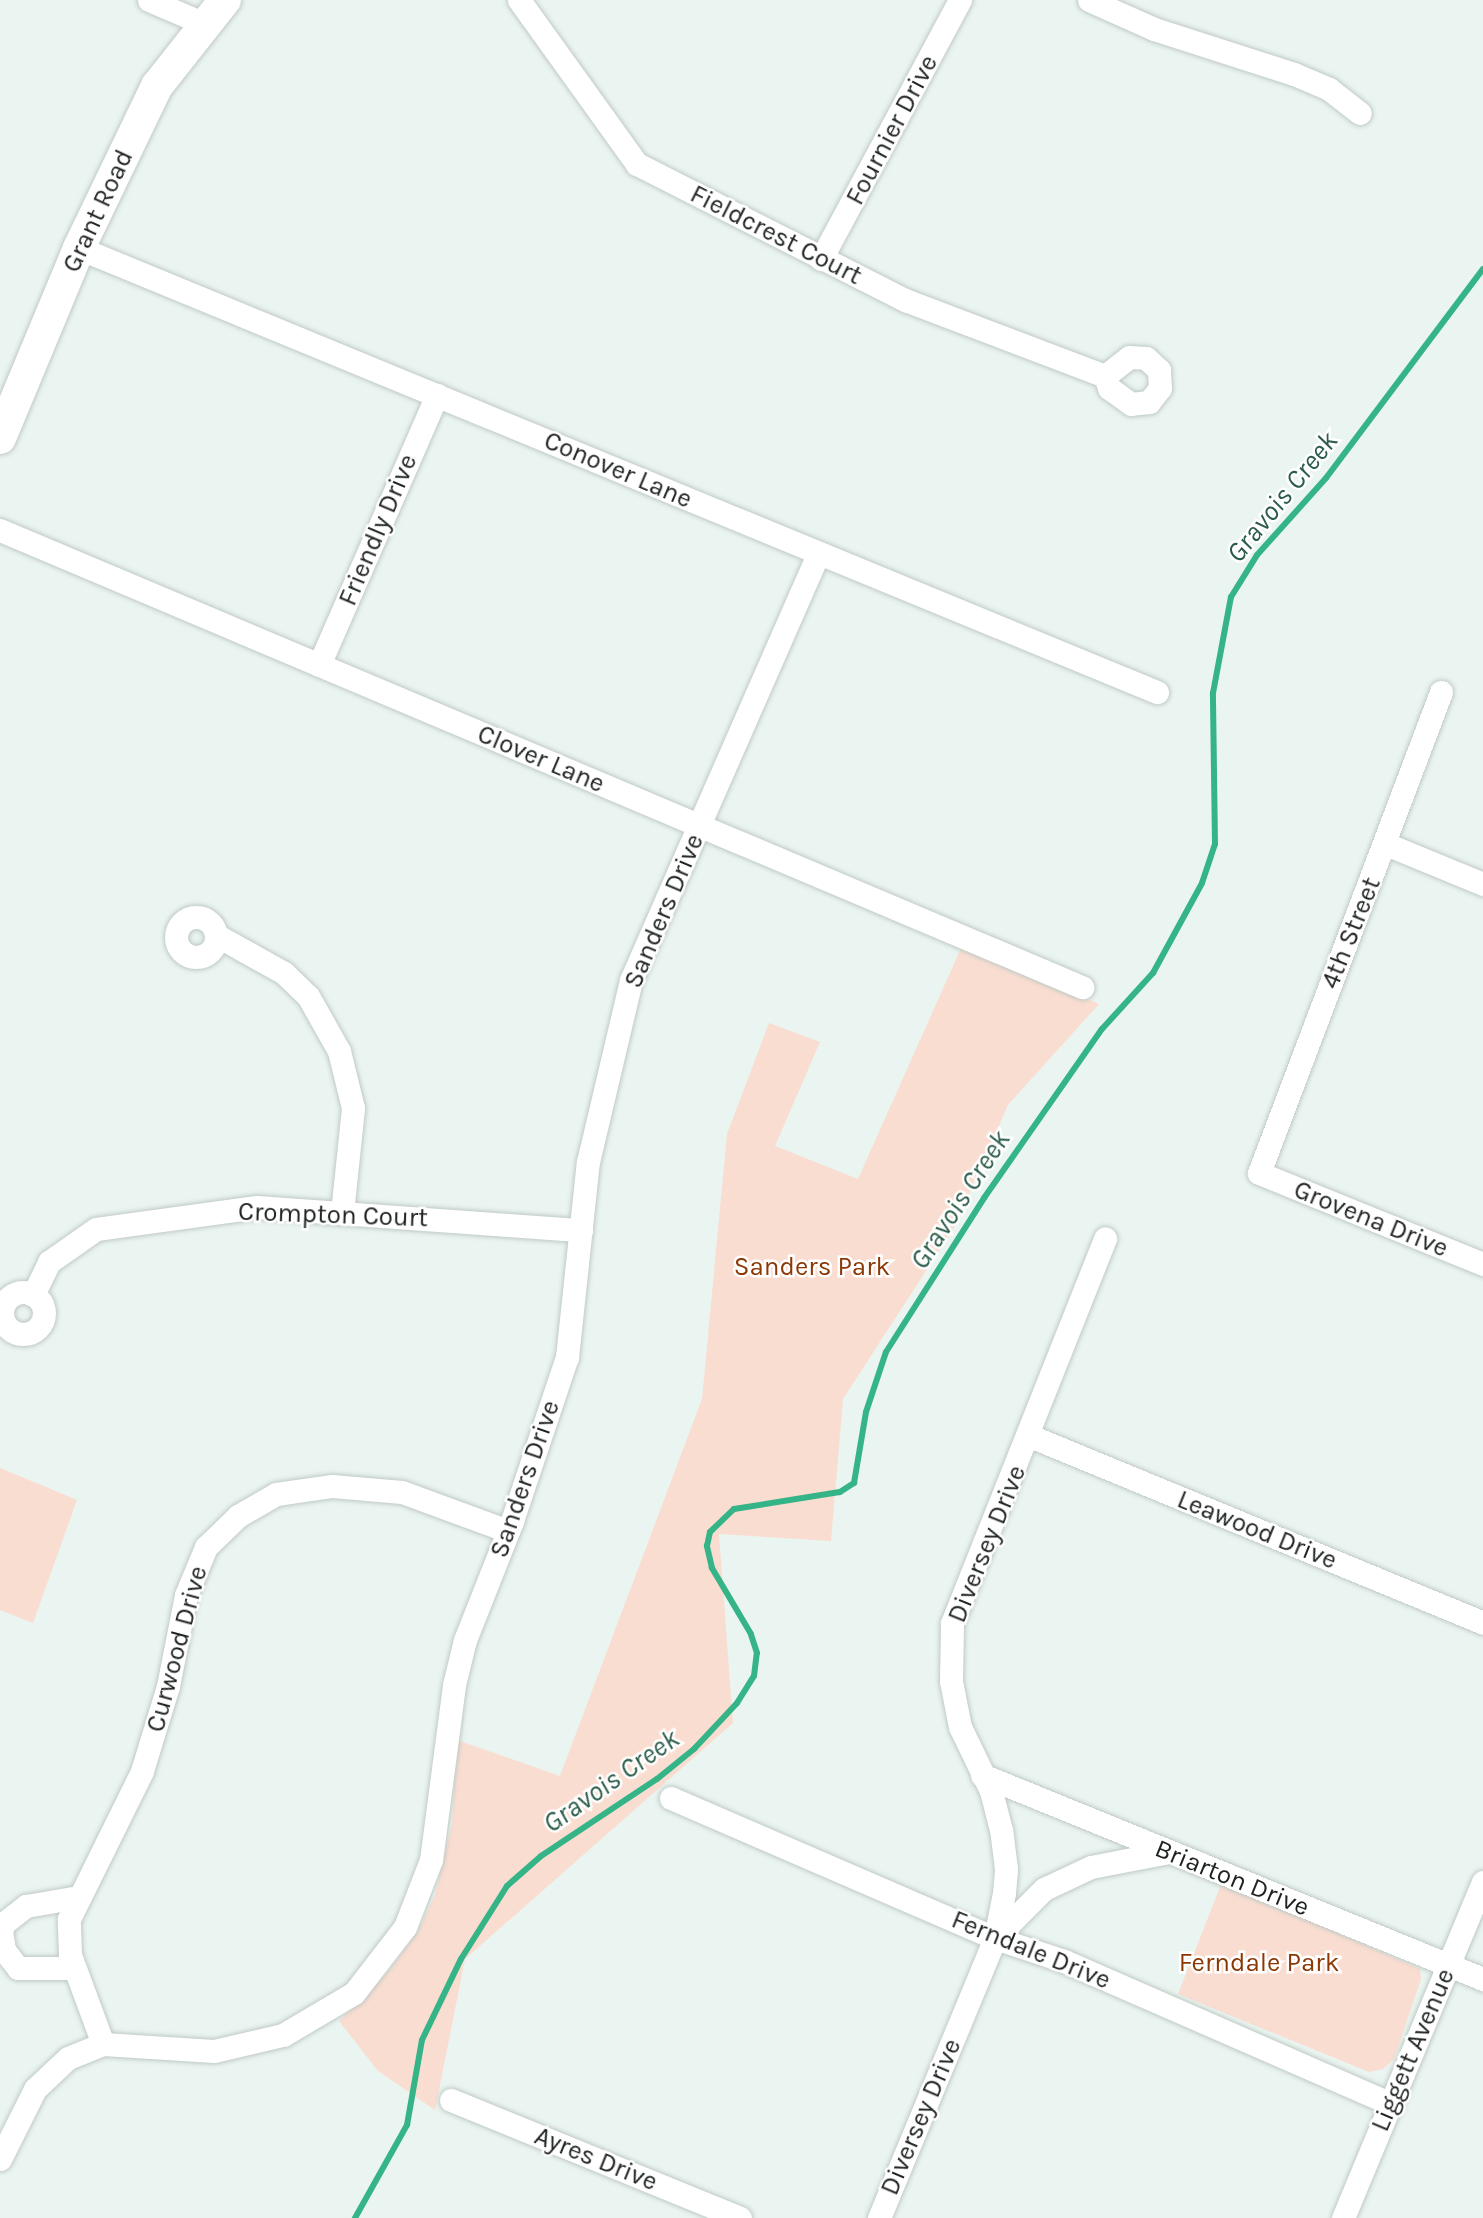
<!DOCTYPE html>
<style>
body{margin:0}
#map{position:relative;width:1483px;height:2218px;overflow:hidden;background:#eaf4f0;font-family:Karla,sans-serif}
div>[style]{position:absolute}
.green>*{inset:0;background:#faddd1}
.stream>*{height:6px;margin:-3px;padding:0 3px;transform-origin:3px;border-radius:3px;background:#35b488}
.roads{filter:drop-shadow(0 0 2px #c0cac5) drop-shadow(0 0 2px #c0cac5)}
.street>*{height:23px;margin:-11.5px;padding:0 11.5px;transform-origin:11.5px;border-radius:11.5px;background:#fff}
.street>.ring{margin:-11.5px;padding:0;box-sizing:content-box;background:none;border:23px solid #fff;border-radius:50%}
.secondary>*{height:32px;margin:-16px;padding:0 16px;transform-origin:16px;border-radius:16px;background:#fff}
span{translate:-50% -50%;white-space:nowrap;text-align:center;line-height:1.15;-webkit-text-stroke:5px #fff;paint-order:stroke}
.street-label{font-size:26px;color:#1e2220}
.park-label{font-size:26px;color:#8b3805}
.water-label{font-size:28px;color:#2c5d4a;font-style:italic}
</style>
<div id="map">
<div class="green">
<div style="clip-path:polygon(962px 946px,1099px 1004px,1008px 1105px,955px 1226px,843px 1399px,831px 1541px,719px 1534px,733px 1723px,465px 1959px,435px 2110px,378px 2071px,339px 2021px,387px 1973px,418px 1931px,435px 1895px,452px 1823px,457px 1740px,560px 1776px,702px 1399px,727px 1134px,769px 1023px,820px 1042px,775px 1146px,858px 1179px)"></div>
<div style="clip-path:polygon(0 1468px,77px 1500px,33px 1623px,0 1610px)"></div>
<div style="clip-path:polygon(1222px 1882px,1420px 1969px,1421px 1979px,1394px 2059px,1383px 2069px,1369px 2072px,1178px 1994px)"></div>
</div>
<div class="stream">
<div style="left:355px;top:2218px;width:107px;rotate:-60.8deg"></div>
<div style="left:407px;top:2125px;width:86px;rotate:-80deg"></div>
<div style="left:422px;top:2040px;width:90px;rotate:-64.3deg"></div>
<div style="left:461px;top:1959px;width:86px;rotate:-57.8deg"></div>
<div style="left:507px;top:1886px;width:45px;rotate:-41.4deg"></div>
<div style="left:541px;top:1856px;width:139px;rotate:-33.6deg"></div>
<div style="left:657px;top:1779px;width:48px;rotate:-39deg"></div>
<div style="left:694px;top:1749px;width:63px;rotate:-46.9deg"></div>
<div style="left:737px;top:1703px;width:32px;rotate:-58deg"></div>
<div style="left:754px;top:1676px;width:23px;rotate:-83deg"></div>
<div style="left:757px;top:1653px;width:20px;rotate:-108deg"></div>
<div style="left:751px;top:1634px;width:77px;rotate:-120.6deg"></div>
<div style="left:712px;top:1568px;width:23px;rotate:-103deg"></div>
<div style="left:707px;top:1546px;width:14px;rotate:-78deg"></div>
<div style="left:710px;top:1532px;width:33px;rotate:-44deg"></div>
<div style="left:734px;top:1509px;width:107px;rotate:-9.1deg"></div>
<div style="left:840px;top:1492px;width:17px;rotate:-33deg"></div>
<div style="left:854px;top:1483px;width:72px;rotate:-80.4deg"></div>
<div style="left:866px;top:1412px;width:63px;rotate:-71.6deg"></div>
<div style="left:886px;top:1352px;width:183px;rotate:-57.5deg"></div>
<div style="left:984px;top:1198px;width:206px;rotate:-55.1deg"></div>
<div style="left:1102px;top:1029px;width:76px;rotate:-47.7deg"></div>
<div style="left:1153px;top:973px;width:102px;rotate:-61.4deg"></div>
<div style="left:1202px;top:883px;width:41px;rotate:-71.6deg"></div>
<div style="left:1215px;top:844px;width:151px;rotate:-90.8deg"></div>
<div style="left:1213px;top:693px;width:98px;rotate:-79.4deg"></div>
<div style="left:1231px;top:597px;width:49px;rotate:-58.2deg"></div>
<div style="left:1257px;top:555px;width:103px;rotate:-48.1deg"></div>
<div style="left:1326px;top:478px;width:261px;rotate:-53.1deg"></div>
</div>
<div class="roads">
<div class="street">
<div style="left:149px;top:0;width:63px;rotate:23.3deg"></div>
<div style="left:519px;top:0;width:202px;rotate:54.3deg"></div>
<div style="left:637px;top:164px;width:301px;rotate:26.9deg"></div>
<div style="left:905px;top:300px;width:214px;rotate:20.8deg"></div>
<div style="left:1089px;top:0;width:71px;rotate:24deg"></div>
<div style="left:1154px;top:29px;width:147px;rotate:17.8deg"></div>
<div style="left:1294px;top:74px;width:38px;rotate:23deg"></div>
<div style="left:1329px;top:89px;width:39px;rotate:38deg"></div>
<div style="left:79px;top:248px;width:1166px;rotate:22.39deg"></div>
<div style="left:821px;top:259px;width:294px;rotate:-61.8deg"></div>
<div style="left:1129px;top:357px;width:17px;rotate:3deg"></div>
<div style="left:1146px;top:358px;width:18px;rotate:43deg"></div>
<div style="left:1159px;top:370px;width:18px;rotate:87deg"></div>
<div style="left:1160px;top:388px;width:18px;rotate:128deg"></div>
<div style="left:1149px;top:402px;width:18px;rotate:174deg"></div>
<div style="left:1131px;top:404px;width:27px;rotate:-144deg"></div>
<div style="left:1109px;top:388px;width:13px;rotate:-108deg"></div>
<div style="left:1105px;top:376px;width:31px;rotate:-38deg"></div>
<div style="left:0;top:530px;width:1175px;rotate:22.9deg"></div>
<div style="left:319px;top:665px;width:295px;rotate:-66.4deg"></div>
<div style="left:1441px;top:692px;width:514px;rotate:110.73deg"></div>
<div style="left:1259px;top:1173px;width:242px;rotate:22.1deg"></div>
<div style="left:1386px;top:844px;width:105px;rotate:22.4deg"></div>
<div class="ring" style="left:176px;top:917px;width:17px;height:17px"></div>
<div style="left:216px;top:935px;width:78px;rotate:29.2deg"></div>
<div style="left:284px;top:973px;width:33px;rotate:44deg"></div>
<div style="left:308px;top:996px;width:63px;rotate:60.6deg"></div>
<div style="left:339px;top:1051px;width:59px;rotate:76.2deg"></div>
<div style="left:353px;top:1108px;width:105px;rotate:96deg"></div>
<div class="ring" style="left:2px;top:1292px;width:19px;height:19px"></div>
<div style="left:33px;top:1295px;width:37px;rotate:-64deg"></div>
<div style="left:49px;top:1262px;width:57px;rotate:-35.1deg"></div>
<div style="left:96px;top:1229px;width:162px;rotate:-7.8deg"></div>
<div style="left:257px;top:1207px;width:325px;rotate:4.1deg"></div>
<div style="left:1030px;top:1436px;width:490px;rotate:22.4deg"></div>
<div style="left:982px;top:1775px;width:541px;rotate:22.16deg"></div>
<div style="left:671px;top:1798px;width:353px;rotate:23.4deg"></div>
<div style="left:995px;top:1938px;width:73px;rotate:18.4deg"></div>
<div style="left:1064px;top:1961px;width:357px;rotate:23.6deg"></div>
<div style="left:995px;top:1938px;width:69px;rotate:-45deg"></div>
<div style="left:1044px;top:1889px;width:52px;rotate:-25.1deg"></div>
<div style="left:1091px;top:1867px;width:78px;rotate:-11deg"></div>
<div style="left:74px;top:1968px;width:56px;rotate:180deg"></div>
<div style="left:18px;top:1968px;width:23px;rotate:-128deg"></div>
<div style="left:4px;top:1950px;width:19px;rotate:-99deg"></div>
<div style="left:1px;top:1931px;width:9px;rotate:-69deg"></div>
<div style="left:4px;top:1923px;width:28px;rotate:-38deg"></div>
<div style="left:26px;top:1906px;width:53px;rotate:-9.8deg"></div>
<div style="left:103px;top:2044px;width:95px;rotate:-110.3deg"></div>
<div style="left:70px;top:1955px;width:36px;rotate:-92deg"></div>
<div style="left:69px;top:1919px;width:165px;rotate:-63.7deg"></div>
<div style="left:142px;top:1771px;width:89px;rotate:-73deg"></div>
<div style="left:168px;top:1686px;width:93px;rotate:-78.8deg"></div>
<div style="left:186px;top:1595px;width:52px;rotate:-67.4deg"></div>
<div style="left:206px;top:1547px;width:45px;rotate:-44.1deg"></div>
<div style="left:238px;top:1516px;width:44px;rotate:-30.1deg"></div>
<div style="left:276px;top:1494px;width:57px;rotate:-8.1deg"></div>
<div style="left:332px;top:1486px;width:70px;rotate:4.9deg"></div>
<div style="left:402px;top:1492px;width:113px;rotate:20.2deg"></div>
<div style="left:451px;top:2100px;width:312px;rotate:22.2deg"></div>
<div style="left:0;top:2159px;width:78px;rotate:-63.4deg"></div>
<div style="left:35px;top:2089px;width:45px;rotate:-43.2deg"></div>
<div style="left:68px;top:2058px;width:38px;rotate:-22deg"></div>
<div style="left:103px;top:2044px;width:111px;rotate:3.6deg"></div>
<div style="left:214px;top:2051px;width:71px;rotate:-13.1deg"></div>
<div style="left:283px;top:2035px;width:82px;rotate:-30.6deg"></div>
<div style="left:354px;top:1993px;width:83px;rotate:-52.3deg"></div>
<div style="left:405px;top:1927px;width:72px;rotate:-68.8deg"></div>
<div style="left:431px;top:1860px;width:177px;rotate:-82.5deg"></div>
<div style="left:454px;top:1685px;width:46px;rotate:-76.3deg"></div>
<div style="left:465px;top:1640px;width:128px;rotate:-68.4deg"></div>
<div style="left:512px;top:1521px;width:173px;rotate:-71.5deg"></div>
<div style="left:567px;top:1357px;width:196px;rotate:-83.9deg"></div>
<div style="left:588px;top:1162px;width:187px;rotate:-76.7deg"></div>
<div style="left:631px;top:980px;width:466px;rotate:-66.3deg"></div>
<div style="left:879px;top:2218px;width:303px;rotate:-67.5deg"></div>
<div style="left:995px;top:1938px;width:46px;rotate:-78.7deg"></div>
<div style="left:1004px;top:1893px;width:24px;rotate:-85deg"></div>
<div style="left:1006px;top:1869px;width:39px;rotate:-97deg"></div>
<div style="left:1001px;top:1830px;width:40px;rotate:-104.4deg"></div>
<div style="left:991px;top:1791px;width:71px;rotate:-115.8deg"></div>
<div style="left:960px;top:1727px;width:47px;rotate:-101.1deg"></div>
<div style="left:951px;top:1681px;width:58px;rotate:-89deg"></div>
<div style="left:952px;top:1623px;width:414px;rotate:-68.3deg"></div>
<div style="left:1343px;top:2218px;width:364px;rotate:-67.4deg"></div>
</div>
<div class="secondary">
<div style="left:0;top:438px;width:206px;rotate:-67.4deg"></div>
<div style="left:79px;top:248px;width:180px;rotate:-64.3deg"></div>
<div style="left:157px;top:86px;width:110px;rotate:-51.7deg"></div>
</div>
</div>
<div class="street-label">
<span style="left:892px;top:130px;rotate:-62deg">Fournier Drive</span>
<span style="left:98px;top:211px;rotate:-65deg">Grant Road</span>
<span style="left:776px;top:235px;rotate:27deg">Fieldcrest Court</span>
<span style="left:618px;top:470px;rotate:23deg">Conover Lane</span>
<span style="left:378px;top:530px;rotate:-67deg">Friendly Drive</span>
<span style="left:541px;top:759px;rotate:23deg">Clover Lane</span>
<span style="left:664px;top:911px;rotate:-67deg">Sanders Drive</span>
<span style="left:1351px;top:933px;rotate:-68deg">4th Street</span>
<span style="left:333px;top:1215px;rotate:2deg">Crompton Court</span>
<span style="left:1371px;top:1219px;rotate:22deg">Grovena Drive</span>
<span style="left:525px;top:1479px;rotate:-71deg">Sanders Drive</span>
<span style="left:1257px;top:1530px;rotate:22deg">Leawood Drive</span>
<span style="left:987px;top:1544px;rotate:-68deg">Diversey Drive</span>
<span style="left:177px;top:1649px;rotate:-75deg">Curwood Drive</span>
<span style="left:1232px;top:1878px;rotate:22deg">Briarton Drive</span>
<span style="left:1031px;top:1950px;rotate:22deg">Ferndale Drive</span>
<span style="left:1413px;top:2050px;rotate:-67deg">Liggett Avenue</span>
<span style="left:921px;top:2117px;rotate:-67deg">Diversey Drive</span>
<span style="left:596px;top:2159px;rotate:22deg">Ayres Drive</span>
</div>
<div class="park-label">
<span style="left:812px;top:1267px">Sanders Park</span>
<span style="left:1259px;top:1963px">Ferndale Park</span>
</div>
<div class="water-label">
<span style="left:1282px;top:497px;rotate:-51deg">Gravois Creek</span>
<span style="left:960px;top:1200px;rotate:-57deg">Gravois Creek</span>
<span style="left:611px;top:1781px;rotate:-35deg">Gravois Creek</span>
</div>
</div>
